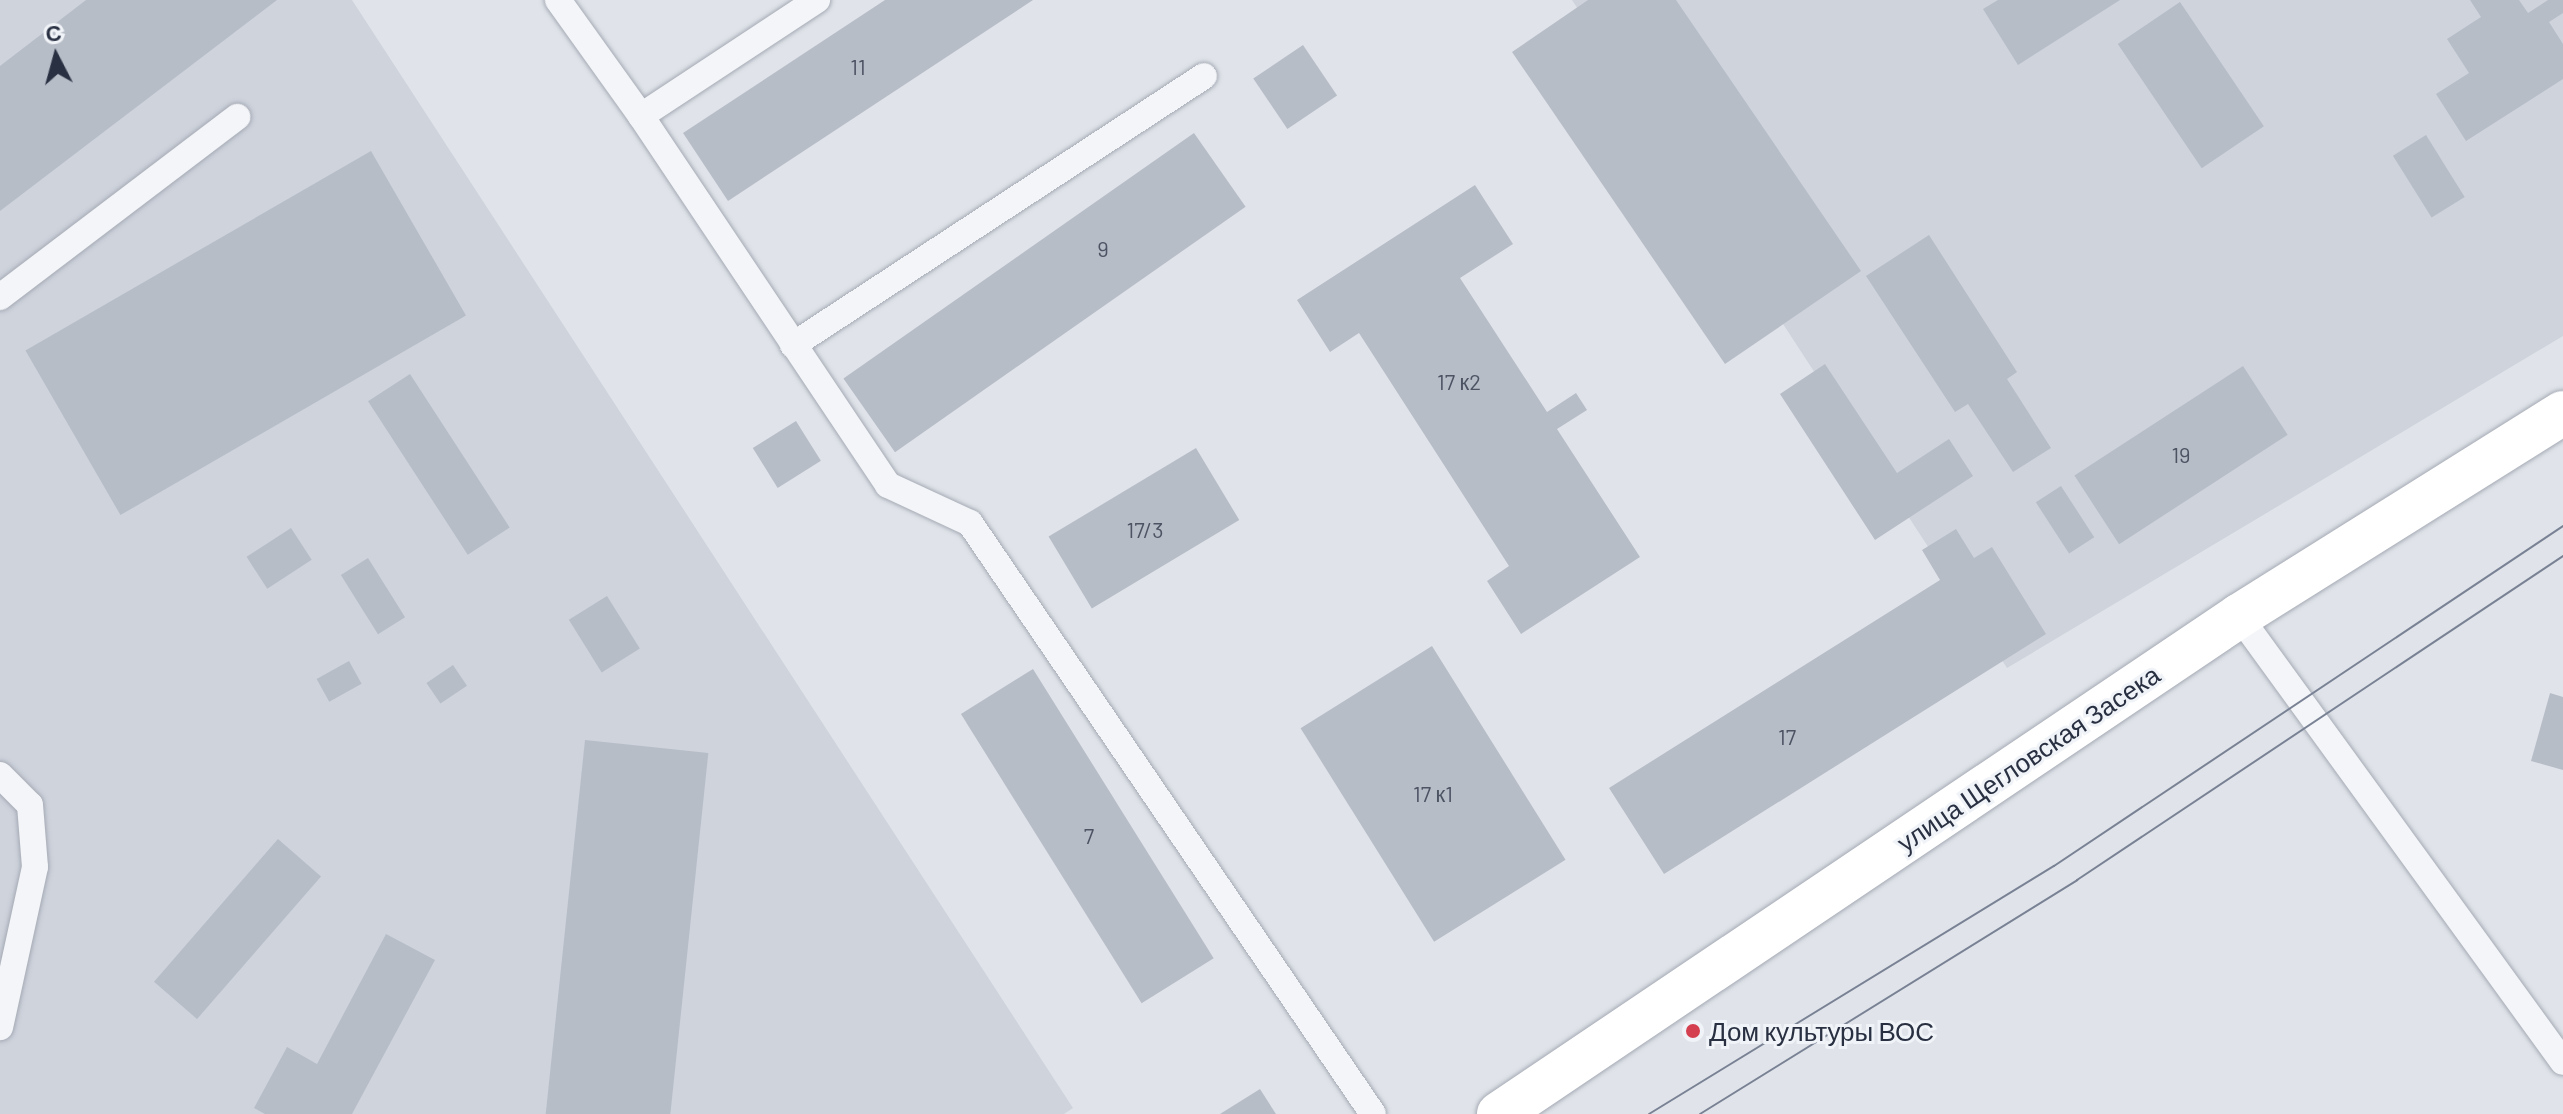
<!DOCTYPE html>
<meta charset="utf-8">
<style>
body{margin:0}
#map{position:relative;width:2563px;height:1114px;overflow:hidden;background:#e0e4ea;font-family:Barlow,sans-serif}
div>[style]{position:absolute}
.built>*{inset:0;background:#ced3dc}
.building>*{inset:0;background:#b7bdc7;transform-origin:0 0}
.roads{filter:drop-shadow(0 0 2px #a5aab4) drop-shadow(0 0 2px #a5aab4)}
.lane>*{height:26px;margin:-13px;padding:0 13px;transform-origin:13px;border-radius:13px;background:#f3f5f8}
.secondary>*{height:44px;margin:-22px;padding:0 22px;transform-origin:22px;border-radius:22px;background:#fff}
.tram>*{height:2px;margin:-1px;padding:0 1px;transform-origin:1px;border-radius:1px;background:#798294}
.dots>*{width:22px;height:22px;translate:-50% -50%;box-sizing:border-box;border:4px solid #f0f3f7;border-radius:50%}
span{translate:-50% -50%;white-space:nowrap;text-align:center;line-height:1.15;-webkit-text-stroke:6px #f0f3f7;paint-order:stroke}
.number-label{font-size:22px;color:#4c5363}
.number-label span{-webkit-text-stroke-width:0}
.street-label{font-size:26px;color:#283042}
.poi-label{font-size:26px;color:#283042}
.left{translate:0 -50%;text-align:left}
.north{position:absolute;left:16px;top:16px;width:80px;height:80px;-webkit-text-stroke:6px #f0f3f7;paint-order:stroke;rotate:354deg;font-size:22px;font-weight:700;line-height:32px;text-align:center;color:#283042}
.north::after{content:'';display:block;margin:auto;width:28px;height:36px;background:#283042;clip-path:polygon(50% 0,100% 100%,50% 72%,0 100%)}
</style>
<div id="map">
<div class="built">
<div style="clip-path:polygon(0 0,352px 0,1073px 1108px,1064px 1114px,0 1114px)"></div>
<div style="clip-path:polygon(1572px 0,2563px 0,2563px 336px,2007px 668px)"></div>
</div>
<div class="building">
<div style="clip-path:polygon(86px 0,277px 0,0 211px,0 66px)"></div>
<div style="clip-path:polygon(885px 0,1033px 0,728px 201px,683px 133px)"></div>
<div style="clip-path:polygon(1588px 0,1676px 0,1861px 271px,1725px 364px,1512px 52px)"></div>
<div style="clip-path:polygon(1998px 0,2120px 0,2018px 65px,1983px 9px)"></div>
<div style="clip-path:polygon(2470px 0,2519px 0,2528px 13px,2548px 0,2563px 0,2563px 13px,2549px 22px,2563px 44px,2563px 79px,2466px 141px,2436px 94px,2469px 73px,2447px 39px,2481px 17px)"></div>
<div style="left:2180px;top:2px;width:150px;height:75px;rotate:56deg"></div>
<div style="left:1303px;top:45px;width:61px;height:60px;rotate:56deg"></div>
<div style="left:1194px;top:133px;width:90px;height:428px;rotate:55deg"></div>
<div style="left:2426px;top:135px;width:73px;height:39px;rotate:58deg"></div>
<div style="left:371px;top:151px;width:190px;height:399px;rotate:60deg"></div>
<div style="clip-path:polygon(1475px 185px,1513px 244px,1460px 278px,1547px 412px,1576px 393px,1587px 410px,1557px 429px,1640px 557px,1521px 634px,1487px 581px,1509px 566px,1359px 333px,1330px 352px,1297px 300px)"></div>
<div style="clip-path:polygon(1929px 235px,2017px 372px,2007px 379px,2051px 448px,2013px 472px,1968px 404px,1955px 412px,1866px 276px)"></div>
<div style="clip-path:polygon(1825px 364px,1897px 473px,1949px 439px,1973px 476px,1875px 540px,1780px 394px)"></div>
<div style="left:2243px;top:366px;width:82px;height:201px;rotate:57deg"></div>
<div style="left:410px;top:374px;width:183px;height:50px;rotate:57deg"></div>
<div style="left:796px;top:421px;width:47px;height:51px;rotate:58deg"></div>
<div style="left:1196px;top:448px;width:84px;height:172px;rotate:59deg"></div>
<div style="left:2061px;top:486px;width:61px;height:30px;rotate:57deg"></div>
<div style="left:291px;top:528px;width:38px;height:53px;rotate:57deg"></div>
<div style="clip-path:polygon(1956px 529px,1974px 558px,1992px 547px,2046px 634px,1664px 874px,1609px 788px,1940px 580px,1922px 550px)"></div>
<div style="left:368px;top:558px;width:70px;height:32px;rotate:58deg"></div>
<div style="left:607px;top:596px;width:62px;height:45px;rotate:58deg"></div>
<div style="left:1432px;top:646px;width:252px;height:155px;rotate:58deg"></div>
<div style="left:349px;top:661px;width:26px;height:37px;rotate:61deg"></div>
<div style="left:453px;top:665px;width:25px;height:32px;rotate:56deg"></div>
<div style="left:1033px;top:669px;width:341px;height:85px;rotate:58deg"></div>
<div style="clip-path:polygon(2550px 693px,2563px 697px,2563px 770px,2531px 761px)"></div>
<div style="left:585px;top:740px;width:124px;height:376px;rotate:6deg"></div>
<div style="left:278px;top:839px;width:57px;height:189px;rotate:41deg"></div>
<div style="clip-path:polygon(386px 934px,435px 960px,352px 1114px,265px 1114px,254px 1108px,287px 1047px,317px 1064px)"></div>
<div style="clip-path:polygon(1260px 1089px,1276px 1114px,1220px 1114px)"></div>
</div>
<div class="roads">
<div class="lane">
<div style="left:558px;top:0;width:143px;rotate:54.4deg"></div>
<div style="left:641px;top:116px;width:444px;rotate:56.2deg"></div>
<div style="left:888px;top:485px;width:90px;rotate:24.9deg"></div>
<div style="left:970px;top:523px;width:715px;rotate:55.71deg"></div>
<div style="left:641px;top:116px;width:211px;rotate:-33.4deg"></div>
<div style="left:0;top:297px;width:298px;rotate:-37.2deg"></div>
<div style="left:793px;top:345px;width:491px;rotate:-33.2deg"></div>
<div style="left:2239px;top:616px;width:551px;rotate:54deg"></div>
<div style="left:0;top:775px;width:42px;rotate:45deg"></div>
<div style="left:30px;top:805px;width:62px;rotate:85.4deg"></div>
<div style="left:35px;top:867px;width:164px;rotate:102.3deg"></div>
</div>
<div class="secondary">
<div style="left:1499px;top:1114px;width:892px;rotate:-33.94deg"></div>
<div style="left:2239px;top:616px;width:382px;rotate:-32.1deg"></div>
</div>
</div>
<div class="tram">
<div style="left:1649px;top:1114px;width:475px;rotate:-31.5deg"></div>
<div style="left:2054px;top:866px;width:612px;rotate:-33.74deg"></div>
<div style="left:1700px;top:1114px;width:444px;rotate:-31.8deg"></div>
<div style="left:2077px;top:880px;width:584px;rotate:-33.69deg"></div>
</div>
<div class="dots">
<div style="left:1693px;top:1031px;background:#d44050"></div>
</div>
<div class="number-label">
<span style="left:858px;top:67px">11</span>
<span style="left:1103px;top:249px">9</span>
<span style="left:1459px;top:382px">17 к2</span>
<span style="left:2181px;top:455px">19</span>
<span style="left:1145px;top:530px">17/3</span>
<span style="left:1787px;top:737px">17</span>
<span style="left:1433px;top:794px">17 к1</span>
<span style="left:1089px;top:836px">7</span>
</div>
<div class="street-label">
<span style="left:2028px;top:758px;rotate:-34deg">улица Щегловская Засека</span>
</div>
<div class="poi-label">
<span class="left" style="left:1709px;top:1031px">Дом культуры ВОС</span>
</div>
<div class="north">С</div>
</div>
